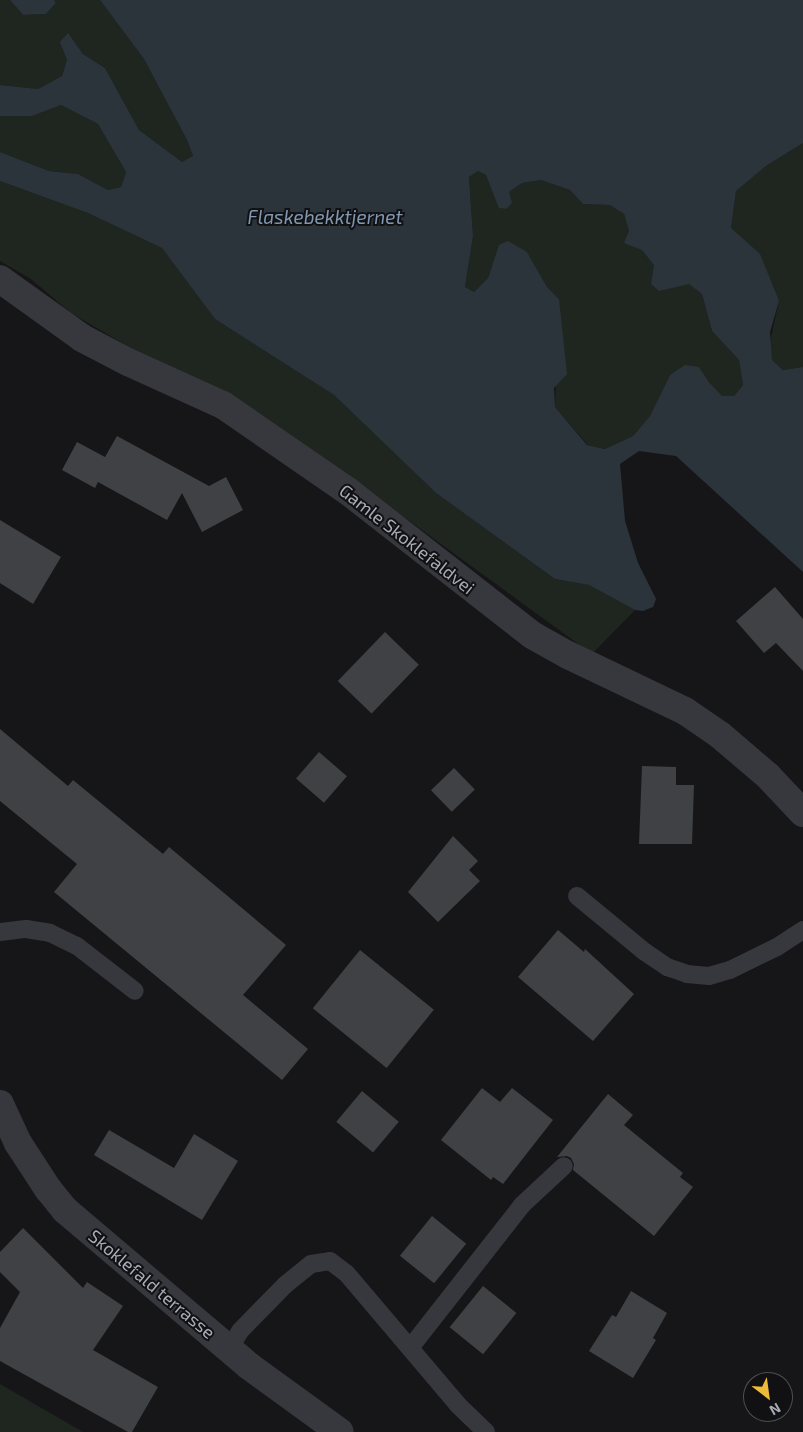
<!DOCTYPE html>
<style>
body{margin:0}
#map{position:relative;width:803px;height:1432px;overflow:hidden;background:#161618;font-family:"Exo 2",sans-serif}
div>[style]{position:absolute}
.green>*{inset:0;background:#1e261f}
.water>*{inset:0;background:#2c343b}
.building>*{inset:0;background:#404145;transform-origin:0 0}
.lane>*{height:18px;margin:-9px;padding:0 9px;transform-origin:9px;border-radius:9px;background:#37383d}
.street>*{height:28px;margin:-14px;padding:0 14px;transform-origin:14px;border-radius:14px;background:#37383d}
span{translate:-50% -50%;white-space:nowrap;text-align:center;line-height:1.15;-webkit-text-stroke:4px #111113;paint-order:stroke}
.street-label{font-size:18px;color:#a8acb7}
.water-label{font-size:19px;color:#8098b2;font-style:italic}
.north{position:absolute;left:743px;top:1372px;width:50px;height:50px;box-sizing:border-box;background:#111113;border:1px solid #4d4f55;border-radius:50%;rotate:150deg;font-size:14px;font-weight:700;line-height:20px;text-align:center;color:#a8acb7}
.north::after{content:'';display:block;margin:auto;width:18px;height:22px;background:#edbb39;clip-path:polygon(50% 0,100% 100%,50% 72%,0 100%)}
</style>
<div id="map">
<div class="green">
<div style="clip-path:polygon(0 0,10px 0,23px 15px,46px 14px,56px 3px,54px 0,100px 0,144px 59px,187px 140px,193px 156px,182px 162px,139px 130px,105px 68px,83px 54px,68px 34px,61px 42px,67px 60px,62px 76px,38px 89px,0 85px)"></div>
<div style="clip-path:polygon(61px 105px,98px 124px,126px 172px,121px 187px,108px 190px,78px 174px,49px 171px,0 152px,0 116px,32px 116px)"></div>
<div style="clip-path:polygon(803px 143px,803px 367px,783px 370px,772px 360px,770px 342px,779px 301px,731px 228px,736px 191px,766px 166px)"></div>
<div style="clip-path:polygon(478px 171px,486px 175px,500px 208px,506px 209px,509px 192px,522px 183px,541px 180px,570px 190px,583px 204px,610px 205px,624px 214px,629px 231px,654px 265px,651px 284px,689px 283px,702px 294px,712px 331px,739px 360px,743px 385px,734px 396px,722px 396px,709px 382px,699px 367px,670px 375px,650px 416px,633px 436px,605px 449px,588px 445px,555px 407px,559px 299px,547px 287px,527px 252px,499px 246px,488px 278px,474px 292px,465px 287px,473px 236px,469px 177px)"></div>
<div style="clip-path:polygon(0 181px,88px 213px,162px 248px,215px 319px,334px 395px,436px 493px,555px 579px,589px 585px,635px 610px,592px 654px,393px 509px,205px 382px,136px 351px,71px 313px,31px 279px,0 261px)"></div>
<div style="clip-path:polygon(0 1384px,83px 1432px,0 1432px)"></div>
</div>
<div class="water">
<div style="clip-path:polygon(10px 0,54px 0,56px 3px,46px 14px,23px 15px)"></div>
<div style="clip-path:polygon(evenodd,100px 0,803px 0,803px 143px,766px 166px,736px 191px,731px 228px,760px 254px,779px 301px,770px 332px,772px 360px,783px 370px,803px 367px,803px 572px,676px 456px,639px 451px,620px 464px,625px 521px,638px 563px,656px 599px,653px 607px,643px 611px,635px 610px,589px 585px,555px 579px,436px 493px,334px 395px,215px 319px,162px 248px,88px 213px,0 181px,0 152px,49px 171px,78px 174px,108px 190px,121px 187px,126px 172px,98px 124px,61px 105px,32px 116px,0 116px,0 85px,38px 89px,62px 76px,67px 60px,60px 42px,68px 33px,83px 54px,105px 68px,139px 130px,182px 162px,193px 156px,187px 140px,144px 59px,100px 0,478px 171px,486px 175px,499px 208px,506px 209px,512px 203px,509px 192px,522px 183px,541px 180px,570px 190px,583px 204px,610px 205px,624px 214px,629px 231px,624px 243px,642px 250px,654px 265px,651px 284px,659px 291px,689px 284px,702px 294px,712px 331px,739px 360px,743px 385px,734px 396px,722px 396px,709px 382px,699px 367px,685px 365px,670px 375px,650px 416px,633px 436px,605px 449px,587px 445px,555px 407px,554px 388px,567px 374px,559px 299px,547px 287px,527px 252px,508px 241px,499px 245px,488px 278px,474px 292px,465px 287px,473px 236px,469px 177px,478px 171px)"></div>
</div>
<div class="building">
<div style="clip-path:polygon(117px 436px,209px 486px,226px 477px,243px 510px,202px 532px,182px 493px,167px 520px,98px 482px,95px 488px,62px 470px,77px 442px,105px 457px)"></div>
<div style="clip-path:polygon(0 520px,61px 557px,33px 604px,0 583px)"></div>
<div style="clip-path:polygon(775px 587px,803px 619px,803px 671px,776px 643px,764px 653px,736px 621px)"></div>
<div style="left:385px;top:632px;width:47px;height:68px;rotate:44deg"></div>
<div style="clip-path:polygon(0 729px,68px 786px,73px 780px,163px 854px,169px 847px,286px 945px,243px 995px,308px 1049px,282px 1080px,54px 892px,77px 864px,0 801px)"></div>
<div style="left:319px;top:752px;width:37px;height:35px;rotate:41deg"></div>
<div style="clip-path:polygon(642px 766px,676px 767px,676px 785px,694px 785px,692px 844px,639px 844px)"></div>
<div style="left:454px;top:768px;width:30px;height:32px;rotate:46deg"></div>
<div style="clip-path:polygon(453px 836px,478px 861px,469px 870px,480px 881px,438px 922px,408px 892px)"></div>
<div style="clip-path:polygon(558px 930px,584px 952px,585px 949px,634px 994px,593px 1041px,518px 977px)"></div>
<div style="left:360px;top:950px;width:95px;height:75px;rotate:39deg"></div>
<div style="clip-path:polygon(482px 1088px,500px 1102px,512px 1088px,553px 1120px,503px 1184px,493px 1177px,491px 1180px,441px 1140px)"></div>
<div style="left:362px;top:1091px;width:48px;height:40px;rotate:40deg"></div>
<div style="clip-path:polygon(608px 1094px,633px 1115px,624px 1125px,683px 1173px,680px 1177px,693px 1187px,654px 1236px,573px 1170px,574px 1164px,571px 1158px,567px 1156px,557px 1157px)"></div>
<div style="clip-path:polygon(109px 1130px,174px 1168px,194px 1134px,238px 1161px,202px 1220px,94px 1155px)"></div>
<div style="left:432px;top:1216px;width:44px;height:51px;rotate:39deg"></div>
<div style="clip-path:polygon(23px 1228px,83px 1288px,87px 1282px,123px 1306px,93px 1350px,158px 1387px,132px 1432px,128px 1432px,0 1361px,0 1328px,20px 1292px,0 1272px,0 1252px)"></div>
<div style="left:483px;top:1286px;width:43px;height:53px;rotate:39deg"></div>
<div style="clip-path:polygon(631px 1291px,667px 1313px,653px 1338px,656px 1340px,633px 1378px,589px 1351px,612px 1315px,616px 1317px)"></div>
</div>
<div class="lane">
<div style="left:577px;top:896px;width:88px;rotate:39.5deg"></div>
<div style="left:645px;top:952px;width:27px;rotate:34deg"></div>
<div style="left:667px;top:967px;width:21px;rotate:19deg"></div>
<div style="left:687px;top:974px;width:22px;rotate:5deg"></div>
<div style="left:709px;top:976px;width:22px;rotate:-16deg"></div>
<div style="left:730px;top:970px;width:52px;rotate:-26.1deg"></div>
<div style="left:777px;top:947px;width:31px;rotate:-33deg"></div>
<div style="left:0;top:932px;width:26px;rotate:-7deg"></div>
<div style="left:26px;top:929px;width:24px;rotate:9deg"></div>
<div style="left:50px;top:933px;width:30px;rotate:26deg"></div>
<div style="left:77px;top:946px;width:73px;rotate:37.8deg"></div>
<div style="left:410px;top:1348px;width:182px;rotate:-51.9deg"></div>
<div style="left:522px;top:1205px;width:57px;rotate:-42.9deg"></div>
<div style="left:229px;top:1349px;width:22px;rotate:-58deg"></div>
<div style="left:241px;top:1330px;width:63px;rotate:-45.6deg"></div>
<div style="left:285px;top:1285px;width:33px;rotate:-39deg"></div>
<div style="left:311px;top:1264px;width:19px;rotate:-9deg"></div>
<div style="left:330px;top:1261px;width:21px;rotate:37deg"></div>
<div style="left:347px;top:1274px;width:172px;rotate:49.7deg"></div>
<div style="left:458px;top:1405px;width:39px;rotate:44deg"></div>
</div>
<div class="street">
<div style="left:0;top:279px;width:101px;rotate:35.7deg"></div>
<div style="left:82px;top:338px;width:52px;rotate:27.6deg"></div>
<div style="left:128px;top:362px;width:104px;rotate:24.4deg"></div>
<div style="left:223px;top:405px;width:153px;rotate:34.6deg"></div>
<div style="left:349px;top:492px;width:232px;rotate:38deg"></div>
<div style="left:532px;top:635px;width:41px;rotate:29.1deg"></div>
<div style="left:568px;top:655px;width:130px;rotate:25.6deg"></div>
<div style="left:685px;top:711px;width:42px;rotate:34.4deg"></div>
<div style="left:720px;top:735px;width:63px;rotate:40.5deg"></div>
<div style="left:768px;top:776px;width:51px;rotate:46.6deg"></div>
<div style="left:0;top:1104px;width:43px;rotate:65.2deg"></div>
<div style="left:18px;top:1143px;width:55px;rotate:56.9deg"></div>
<div style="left:48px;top:1189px;width:27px;rotate:51deg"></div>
<div style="left:65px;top:1210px;width:241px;rotate:40.3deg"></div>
<div style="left:249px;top:1366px;width:112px;rotate:36deg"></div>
</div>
<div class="street-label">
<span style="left:407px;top:539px;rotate:38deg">Gamle Skoklefaldvei</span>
<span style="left:152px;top:1284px;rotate:40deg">Skoklefald terrasse</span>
</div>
<div class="water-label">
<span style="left:325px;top:217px">Flaskebekktjernet</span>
</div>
<div class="north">N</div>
</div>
